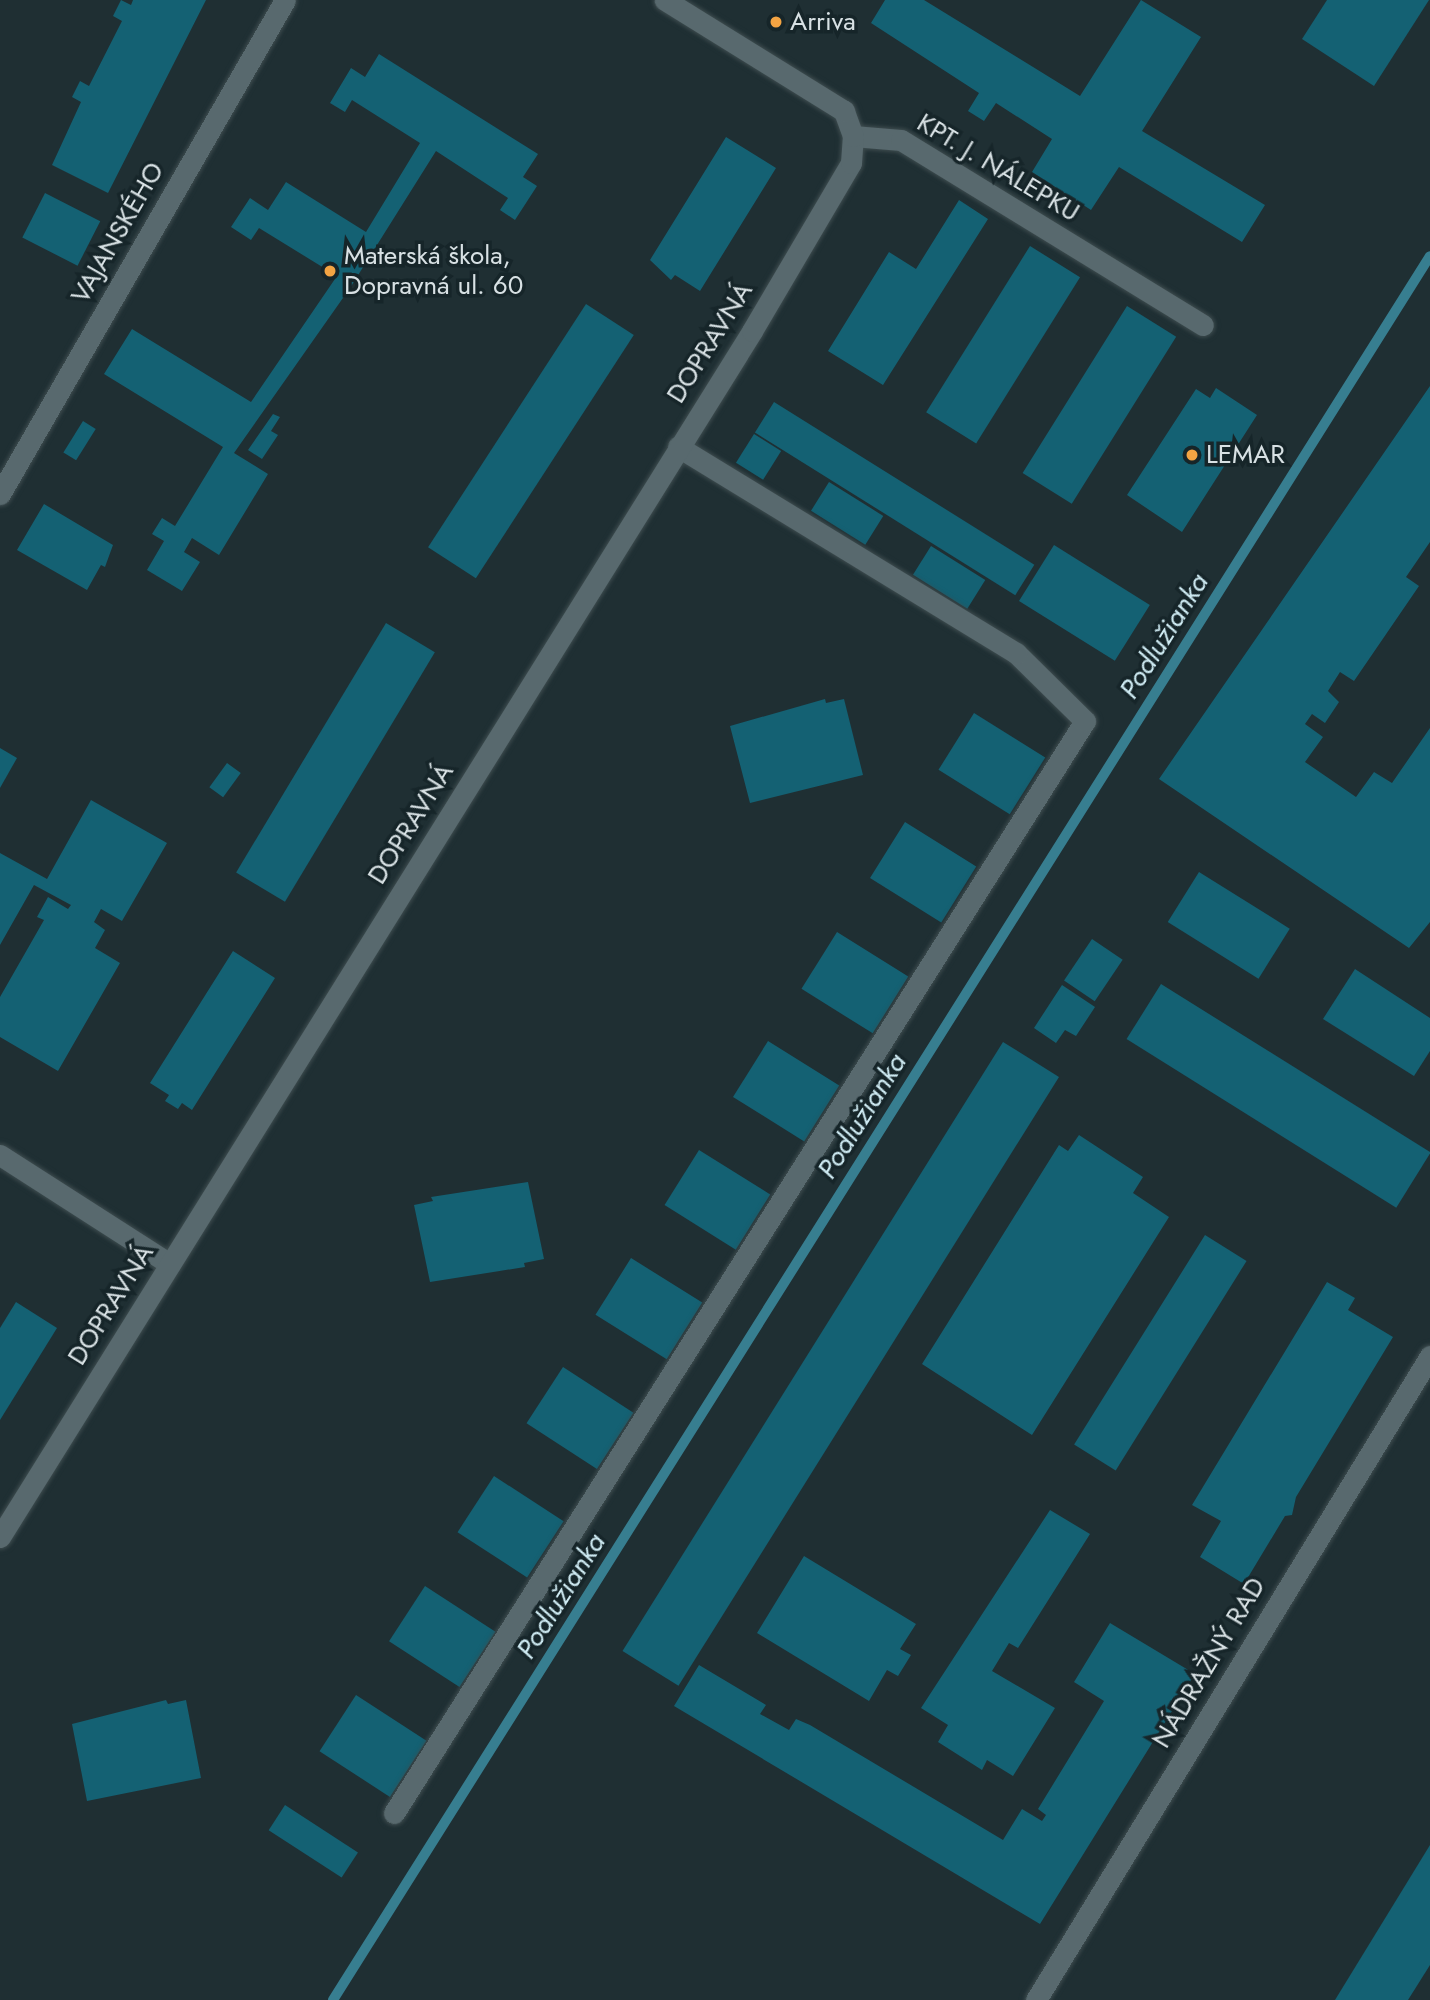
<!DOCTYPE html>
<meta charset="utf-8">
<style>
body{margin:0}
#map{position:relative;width:1430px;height:2000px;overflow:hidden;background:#1f2f33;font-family:Jost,sans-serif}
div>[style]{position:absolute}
.stream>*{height:10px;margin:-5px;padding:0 5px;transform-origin:5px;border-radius:5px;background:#377e90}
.building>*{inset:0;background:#146173;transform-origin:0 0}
.roads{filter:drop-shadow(0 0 2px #3e4c4f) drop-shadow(0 0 2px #3e4c4f)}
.service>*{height:21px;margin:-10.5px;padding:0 10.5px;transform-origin:10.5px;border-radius:10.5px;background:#58696e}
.minor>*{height:21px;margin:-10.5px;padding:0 10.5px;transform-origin:10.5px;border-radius:10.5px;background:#58696e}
.dots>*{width:19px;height:19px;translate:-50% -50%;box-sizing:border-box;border:4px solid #162529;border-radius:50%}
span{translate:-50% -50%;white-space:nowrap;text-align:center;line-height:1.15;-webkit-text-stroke:7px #162529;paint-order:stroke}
.poi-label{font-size:26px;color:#d8e1e4}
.left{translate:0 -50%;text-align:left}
.street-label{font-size:26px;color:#d8e1e4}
.water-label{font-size:28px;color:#ceeaf2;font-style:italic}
</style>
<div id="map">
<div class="stream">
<div style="left:333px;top:2000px;width:2060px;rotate:-57.83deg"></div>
</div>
<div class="building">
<div style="clip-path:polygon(121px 0,131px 5px,133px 0,206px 0,108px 193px,52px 165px,81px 102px,72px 97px,80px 81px,89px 86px,122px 21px,113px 16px)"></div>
<div style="clip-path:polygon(885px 0,924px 0,1080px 96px,1141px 0,1201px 37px,1142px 131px,1265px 205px,1242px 242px,1119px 167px,1091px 210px,1032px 172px,1052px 139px,996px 103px,984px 121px,968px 111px,979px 93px,871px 23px)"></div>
<div style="clip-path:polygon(1327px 0,1429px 0,1374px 86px,1302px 39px)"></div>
<div style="clip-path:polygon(379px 54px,538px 154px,523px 177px,537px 186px,515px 220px,500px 210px,508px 198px,436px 151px,350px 288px,234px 453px,268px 474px,219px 555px,192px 538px,184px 552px,200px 562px,182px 591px,147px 570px,164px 541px,152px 534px,162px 518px,175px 526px,223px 447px,104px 374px,132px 329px,251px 402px,337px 276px,259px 228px,251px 240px,231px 227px,250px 198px,268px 210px,286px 182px,366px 232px,420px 143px,352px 100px,345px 112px,330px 103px,351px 68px,365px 77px)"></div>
<div style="clip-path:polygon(726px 137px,776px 168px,700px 291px,675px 275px,671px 280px,650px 260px)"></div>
<div style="left:45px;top:193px;width:62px;height:50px;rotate:27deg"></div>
<div style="clip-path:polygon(959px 200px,988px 219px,883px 385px,828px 351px,889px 252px,916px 269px)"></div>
<div style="left:1030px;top:246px;width:59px;height:196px;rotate:32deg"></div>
<div style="left:586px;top:304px;width:57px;height:290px;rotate:33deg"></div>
<div style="left:1127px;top:306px;width:58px;height:197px;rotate:32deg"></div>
<div style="clip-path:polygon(1430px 386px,1430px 542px,1406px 577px,1419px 586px,1354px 681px,1340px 672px,1328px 691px,1339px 702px,1325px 723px,1312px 714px,1305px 724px,1323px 737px,1305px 762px,1356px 797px,1374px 772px,1392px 783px,1430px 728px,1430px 922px,1409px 948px,1159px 779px)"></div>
<div style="clip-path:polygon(1216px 388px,1257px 415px,1182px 532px,1127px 495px,1196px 389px,1210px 398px)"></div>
<div style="left:774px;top:402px;width:307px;height:36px;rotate:32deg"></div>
<div style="clip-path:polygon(273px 414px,280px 417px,271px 431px,278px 435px,262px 459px,248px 450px)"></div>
<div style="left:83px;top:421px;width:15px;height:37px;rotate:32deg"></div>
<div style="left:754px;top:434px;width:32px;height:34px;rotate:32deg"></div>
<div style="left:829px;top:482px;width:64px;height:34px;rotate:32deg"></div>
<div style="clip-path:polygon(44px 504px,113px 545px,105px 567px,101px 565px,87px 590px,17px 550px)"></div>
<div style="left:1054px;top:545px;width:113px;height:66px;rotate:32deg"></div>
<div style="left:931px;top:546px;width:64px;height:34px;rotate:32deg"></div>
<div style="left:386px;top:623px;width:57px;height:291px;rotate:31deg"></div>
<div style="clip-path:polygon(825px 699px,826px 703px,844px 699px,863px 775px,750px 803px,730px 726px)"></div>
<div style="left:974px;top:713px;width:84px;height:67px;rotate:32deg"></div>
<div style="clip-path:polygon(0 748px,17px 758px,0 788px)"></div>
<div style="left:227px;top:763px;width:17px;height:30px;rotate:36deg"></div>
<div style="clip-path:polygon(91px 800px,167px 843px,122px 921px,101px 909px,94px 922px,105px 930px,95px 948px,120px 963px,58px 1071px,0 1037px,0 997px,44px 920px,37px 917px,48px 897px,68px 909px,71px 905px,34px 885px,0 945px,0 853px,47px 879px)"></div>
<div style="left:905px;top:822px;width:84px;height:66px;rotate:32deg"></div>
<div style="left:1199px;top:872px;width:107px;height:59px;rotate:32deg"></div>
<div style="left:837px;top:932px;width:84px;height:67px;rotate:32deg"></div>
<div style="left:1092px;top:939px;width:37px;height:50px;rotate:34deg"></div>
<div style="clip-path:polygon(233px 951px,275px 978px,192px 1110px,182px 1103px,178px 1109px,165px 1101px,169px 1095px,150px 1083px)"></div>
<div style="clip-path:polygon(1355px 969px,1430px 1018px,1430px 1051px,1414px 1076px,1323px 1019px)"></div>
<div style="left:1161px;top:984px;width:318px;height:65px;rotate:32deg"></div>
<div style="clip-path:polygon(1062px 985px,1095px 1007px,1076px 1036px,1065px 1030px,1056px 1043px,1034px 1028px)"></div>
<div style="left:768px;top:1041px;width:84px;height:66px;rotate:32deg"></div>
<div style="left:1003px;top:1042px;width:66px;height:718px;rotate:32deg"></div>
<div style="clip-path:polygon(1079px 1135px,1143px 1177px,1133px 1193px,1169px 1217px,1032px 1435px,922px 1364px,1059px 1145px,1068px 1151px)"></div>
<div style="left:699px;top:1150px;width:84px;height:65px;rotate:32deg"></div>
<div style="clip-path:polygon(528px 1182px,544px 1259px,524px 1263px,525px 1267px,430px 1282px,414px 1205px,433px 1201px,431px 1197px)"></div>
<div style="left:1205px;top:1235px;width:49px;height:247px;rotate:32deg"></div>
<div style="left:631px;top:1258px;width:84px;height:67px;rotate:32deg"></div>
<div style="clip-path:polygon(1327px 1282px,1355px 1298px,1348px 1310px,1393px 1337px,1296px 1497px,1292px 1515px,1285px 1516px,1244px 1584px,1200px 1557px,1221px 1521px,1192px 1505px)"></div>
<div style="clip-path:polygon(16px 1302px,57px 1328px,0 1420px,0 1328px)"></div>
<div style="left:563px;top:1367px;width:84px;height:67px;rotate:33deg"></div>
<div style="left:494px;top:1476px;width:83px;height:67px;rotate:33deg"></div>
<div style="clip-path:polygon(1050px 1510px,1090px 1534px,1018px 1648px,1009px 1643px,992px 1671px,1055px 1708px,1013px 1776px,987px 1760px,982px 1770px,938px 1742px,948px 1725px,921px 1708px)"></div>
<div style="clip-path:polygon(804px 1556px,916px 1624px,900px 1649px,911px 1655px,898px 1676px,887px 1670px,869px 1701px,757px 1633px)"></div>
<div style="left:425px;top:1586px;width:84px;height:66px;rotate:33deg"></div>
<div style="clip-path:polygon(1110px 1623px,1195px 1674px,1040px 1924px,674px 1706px,699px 1665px,766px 1705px,760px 1714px,789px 1730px,796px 1719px,810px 1725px,1003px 1840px,1022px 1809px,1042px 1821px,1046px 1815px,1038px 1809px,1104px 1701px,1074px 1682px)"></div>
<div style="left:356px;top:1695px;width:84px;height:67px;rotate:33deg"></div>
<div style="clip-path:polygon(166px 1700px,168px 1704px,186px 1700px,201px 1778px,87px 1801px,72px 1724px)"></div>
<div style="left:285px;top:1805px;width:87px;height:30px;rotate:33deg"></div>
<div style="clip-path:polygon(1430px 1845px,1430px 1965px,1408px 2000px,1335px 2000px)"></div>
</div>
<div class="roads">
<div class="service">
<div style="left:853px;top:136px;width:48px;rotate:4.8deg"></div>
<div style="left:901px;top:140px;width:354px;rotate:31.5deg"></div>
<div style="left:394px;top:1813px;width:1292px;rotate:-57.68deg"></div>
<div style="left:1085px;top:721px;width:97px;rotate:-135.4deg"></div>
<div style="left:1016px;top:653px;width:396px;rotate:-148.6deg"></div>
</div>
<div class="minor">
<div style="left:0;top:494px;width:570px;rotate:-60.02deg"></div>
<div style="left:0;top:1155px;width:202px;rotate:32.7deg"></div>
<div style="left:0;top:1537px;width:1421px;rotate:-58.05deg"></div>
<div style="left:752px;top:331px;width:195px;rotate:-59.5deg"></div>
<div style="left:851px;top:163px;width:27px;rotate:-86deg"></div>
<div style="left:853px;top:136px;width:27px;rotate:-110deg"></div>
<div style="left:844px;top:111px;width:211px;rotate:-148.2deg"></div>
<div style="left:1036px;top:2000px;width:755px;rotate:-58.54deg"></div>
</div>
</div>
<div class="dots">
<div style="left:776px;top:22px;background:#f3a443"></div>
<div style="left:330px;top:271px;background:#f3a443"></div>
<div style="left:1192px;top:455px;background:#f3a443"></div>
</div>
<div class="poi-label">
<span class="left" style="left:790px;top:22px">Arriva</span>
<span class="left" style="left:344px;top:271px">Materská škola,<br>Dopravná ul. 60</span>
<span class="left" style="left:1206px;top:455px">LEMAR</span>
</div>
<div class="street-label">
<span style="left:998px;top:168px;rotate:31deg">KPT. J. NÁLEPKU</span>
<span style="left:118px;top:233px;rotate:-60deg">VAJANSKÉHO</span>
<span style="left:710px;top:343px;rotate:-58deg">DOPRAVNÁ</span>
<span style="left:411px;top:824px;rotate:-58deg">DOPRAVNÁ</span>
<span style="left:111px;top:1305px;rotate:-58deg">DOPRAVNÁ</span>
<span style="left:1209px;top:1663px;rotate:-59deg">NÁDRAŽNÝ RAD</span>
</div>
<div class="water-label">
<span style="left:1164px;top:636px;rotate:-58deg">Podlužianka</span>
<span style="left:862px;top:1116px;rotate:-58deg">Podlužianka</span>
<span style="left:561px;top:1596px;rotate:-58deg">Podlužianka</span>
</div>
</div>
